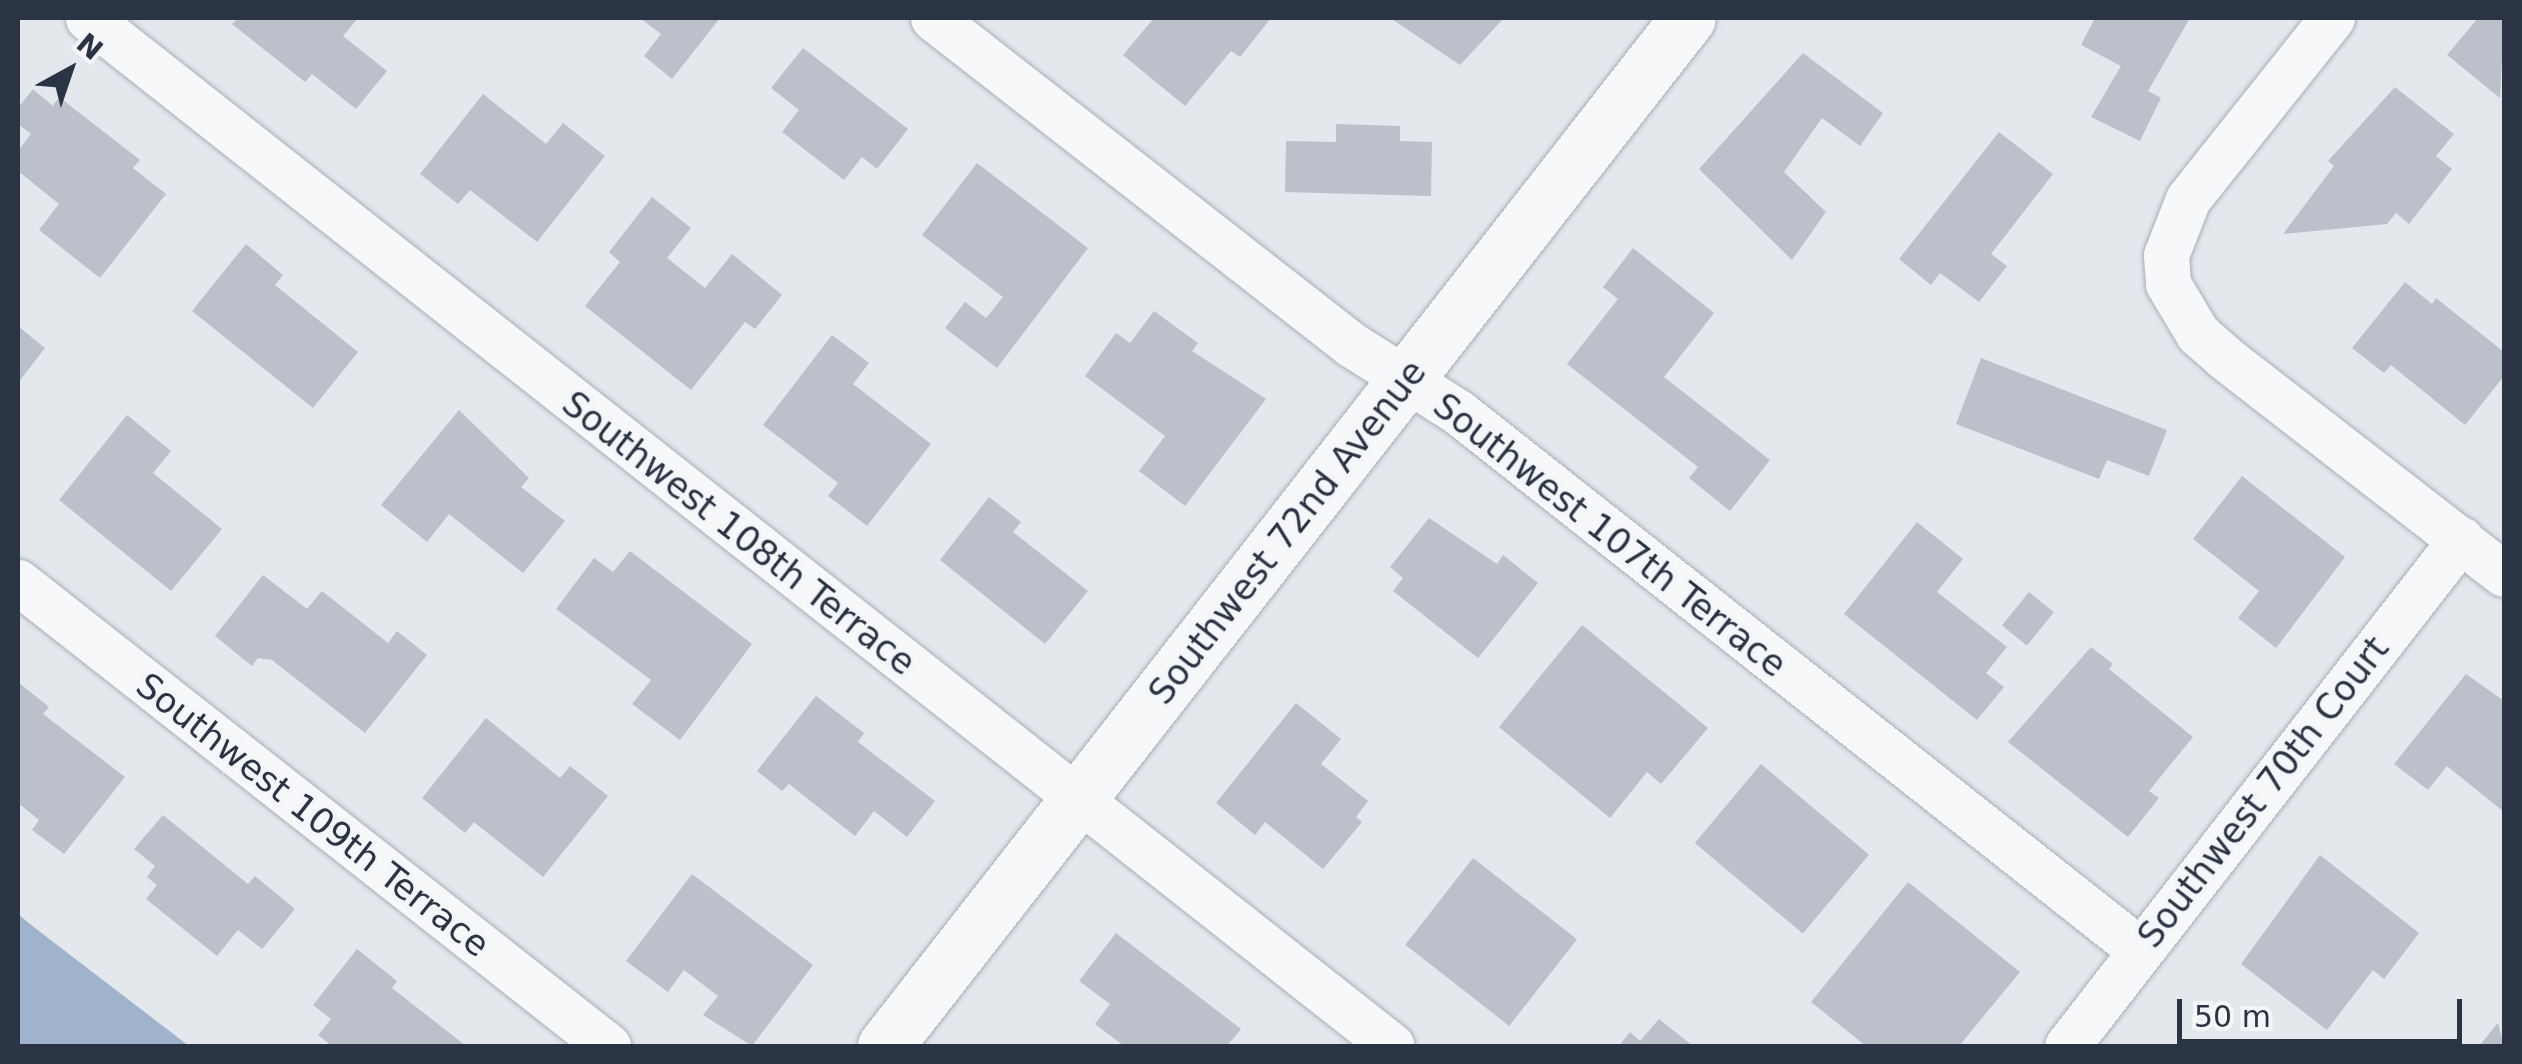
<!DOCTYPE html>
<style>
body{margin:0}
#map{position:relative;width:2522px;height:1064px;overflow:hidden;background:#e4e7ec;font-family:"DejaVu Sans",sans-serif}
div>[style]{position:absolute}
.water>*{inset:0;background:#9fb4cc}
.building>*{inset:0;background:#bbc0ca;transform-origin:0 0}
.roads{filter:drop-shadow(0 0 2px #a9aeb7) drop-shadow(0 0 2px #a9aeb7)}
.minor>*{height:45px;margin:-22.5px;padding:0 22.5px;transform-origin:22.5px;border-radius:22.5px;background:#f7f8fa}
.tertiary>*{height:55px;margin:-27.5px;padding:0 27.5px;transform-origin:27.5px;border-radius:27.5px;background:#f7f8fa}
span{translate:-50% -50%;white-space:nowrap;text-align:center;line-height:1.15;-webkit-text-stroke:8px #f4f6f9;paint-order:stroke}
.street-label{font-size:35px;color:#2b3445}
.frame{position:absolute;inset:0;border:20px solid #2b3445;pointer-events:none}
.north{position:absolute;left:20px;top:20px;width:100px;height:100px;-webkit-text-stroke:8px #f4f6f9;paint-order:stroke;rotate:40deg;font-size:28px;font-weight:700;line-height:40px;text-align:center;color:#2b3445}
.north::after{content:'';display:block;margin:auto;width:35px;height:45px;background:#2b3445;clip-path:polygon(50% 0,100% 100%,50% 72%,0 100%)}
.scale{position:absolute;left:2177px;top:999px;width:285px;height:45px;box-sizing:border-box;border:5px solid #2b3445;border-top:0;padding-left:12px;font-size:30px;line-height:35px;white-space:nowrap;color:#2b3445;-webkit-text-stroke:8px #f4f6f9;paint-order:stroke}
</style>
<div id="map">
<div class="water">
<div style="clip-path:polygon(18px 914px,35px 928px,189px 1046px,18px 1046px)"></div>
</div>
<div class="building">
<div style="clip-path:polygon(238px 18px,358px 18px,343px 36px,387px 71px,356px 109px,312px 74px,305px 82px,232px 24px)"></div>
<div style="clip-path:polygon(640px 18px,720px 18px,672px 79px,644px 56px,661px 34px)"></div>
<div style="clip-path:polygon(1154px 18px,1271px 18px,1240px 57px,1231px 51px,1185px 106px,1123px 55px)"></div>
<div style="clip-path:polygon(1390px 18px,1504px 18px,1460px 65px)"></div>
<div style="clip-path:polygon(2095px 18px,2190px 18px,2148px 91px,2161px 98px,2140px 141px,2091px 117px,2121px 66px,2081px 45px)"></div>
<div style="clip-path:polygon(2478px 18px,2504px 18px,2500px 98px,2447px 55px)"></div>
<div style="clip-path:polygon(803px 48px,908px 129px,877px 169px,862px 157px,844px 180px,782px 132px,799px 110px,771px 88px)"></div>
<div style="clip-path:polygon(1803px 53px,1883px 113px,1860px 146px,1822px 118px,1784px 172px,1826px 212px,1792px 260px,1699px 169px)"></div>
<div style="clip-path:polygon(2395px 87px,2454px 134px,2436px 156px,2452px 169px,2409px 224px,2396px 213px,2387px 224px,2283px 234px,2334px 166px,2328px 161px)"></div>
<div style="clip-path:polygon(33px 89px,53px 106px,59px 97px,140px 160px,133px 168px,166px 194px,100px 278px,39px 230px,59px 204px,18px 171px,18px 151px,31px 134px,18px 124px,18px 108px)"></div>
<div style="clip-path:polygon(483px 94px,546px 144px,563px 123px,605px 156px,537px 242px,470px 190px,458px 204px,420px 174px)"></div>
<div style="clip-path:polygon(1336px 124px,1400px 126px,1400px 141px,1432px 142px,1431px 196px,1285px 192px,1286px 141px,1336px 142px)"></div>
<div style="clip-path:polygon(1999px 132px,2053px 174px,1991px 254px,2007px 266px,1979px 302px,1940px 273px,1931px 285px,1899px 259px)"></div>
<div style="clip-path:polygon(977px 163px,1088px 248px,997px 368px,945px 328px,965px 302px,986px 318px,1003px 297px,922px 235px)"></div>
<div style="clip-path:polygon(652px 197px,691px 228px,667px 258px,705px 288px,732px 254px,782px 295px,755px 329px,745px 322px,691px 390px,585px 306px,620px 262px,609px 252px)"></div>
<div style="clip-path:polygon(246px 244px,283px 275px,275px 285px,358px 352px,313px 408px,192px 311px)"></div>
<div style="clip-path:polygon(1633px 248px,1714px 313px,1664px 377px,1770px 460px,1730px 511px,1689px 478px,1698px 467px,1567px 364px,1618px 299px,1603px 287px)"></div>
<div style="clip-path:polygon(2405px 282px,2432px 304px,2436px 298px,2504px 352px,2504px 376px,2465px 425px,2391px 365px,2384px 373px,2352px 348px)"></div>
<div style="clip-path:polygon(1154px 311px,1198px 343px,1192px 351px,1266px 399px,1185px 506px,1139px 471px,1165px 436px,1085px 376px,1116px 333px,1130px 343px)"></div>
<div style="clip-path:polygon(18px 326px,45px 348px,18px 383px)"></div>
<div style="clip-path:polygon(832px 335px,869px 363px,853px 384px,931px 444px,867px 526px,828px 496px,838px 483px,763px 425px)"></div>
<div style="clip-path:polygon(1981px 358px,2167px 430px,2149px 476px,2107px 460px,2099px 479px,1956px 424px)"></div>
<div style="clip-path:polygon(459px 410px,529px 478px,521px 487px,565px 521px,523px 573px,449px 514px,427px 542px,381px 505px)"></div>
<div style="clip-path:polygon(127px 415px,171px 451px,153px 473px,222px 529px,171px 591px,59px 500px)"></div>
<div style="clip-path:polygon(2242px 476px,2345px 557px,2276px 648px,2238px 618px,2259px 591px,2193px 539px)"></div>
<div style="clip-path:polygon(989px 497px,1021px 522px,1013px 532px,1088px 591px,1045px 644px,940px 560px)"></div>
<div style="clip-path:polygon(1429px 518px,1497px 564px,1503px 555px,1538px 583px,1478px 658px,1393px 591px,1403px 578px,1390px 567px)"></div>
<div style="clip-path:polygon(1917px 522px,1963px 559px,1937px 592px,2007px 647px,1986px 673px,2004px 687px,1977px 720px,1844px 614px)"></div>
<div style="clip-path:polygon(630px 551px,752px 644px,680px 740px,632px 704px,651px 680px,556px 609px,594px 558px,613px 572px)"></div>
<div style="clip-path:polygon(263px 575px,307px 609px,322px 591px,388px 643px,397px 631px,427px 655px,365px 733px,272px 660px,258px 658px,252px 666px,215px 636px)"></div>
<div style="left:2029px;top:592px;width:32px;height:43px;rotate:39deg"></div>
<div style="clip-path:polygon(1582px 625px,1708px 728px,1661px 784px,1647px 772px,1610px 818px,1499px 727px)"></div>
<div style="clip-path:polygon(2091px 647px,2113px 664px,2109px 669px,2193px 737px,2149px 791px,2159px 798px,2128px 837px,2008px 742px)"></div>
<div style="clip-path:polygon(2466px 674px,2504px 701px,2504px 812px,2447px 766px,2428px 790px,2394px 764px)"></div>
<div style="clip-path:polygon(18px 682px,49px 707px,43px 714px,125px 777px,64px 854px,32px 830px,39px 820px,18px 803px)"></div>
<div style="clip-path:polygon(816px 696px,864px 733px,858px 742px,935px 801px,907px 837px,874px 811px,855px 836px,789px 784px,782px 791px,757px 771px)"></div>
<div style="clip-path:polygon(1296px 703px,1341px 739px,1321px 764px,1368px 801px,1356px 817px,1362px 822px,1323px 869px,1265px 822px,1255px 835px,1216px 803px)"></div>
<div style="clip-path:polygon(486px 718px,560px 778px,570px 766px,608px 796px,543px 877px,474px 822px,465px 833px,422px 798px)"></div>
<div style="left:1761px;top:764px;width:141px;height:103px;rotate:40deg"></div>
<div style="clip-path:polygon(163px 815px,248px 884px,255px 876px,295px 909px,262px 949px,238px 930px,217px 956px,146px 899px,157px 885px,147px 877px,155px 866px,134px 849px)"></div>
<div style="clip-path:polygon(2320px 855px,2419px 933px,2384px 979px,2373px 970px,2327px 1030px,2241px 964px)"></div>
<div style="left:1473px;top:858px;width:132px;height:110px;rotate:38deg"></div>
<div style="clip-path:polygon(692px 874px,813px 965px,752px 1046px,703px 1015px,718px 996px,684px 970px,668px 992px,626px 961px)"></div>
<div style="clip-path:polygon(1908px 882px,2020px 972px,1959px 1046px,1866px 1046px,1811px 1002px)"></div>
<div style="clip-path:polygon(1116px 933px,1241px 1029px,1227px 1046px,1124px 1046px,1095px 1024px,1110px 1004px,1079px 981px)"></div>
<div style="clip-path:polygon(357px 949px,397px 981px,392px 988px,466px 1046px,332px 1046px,318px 1035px,331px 1019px,313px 1005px)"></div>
<div style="clip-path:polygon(1659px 1019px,1693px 1046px,1619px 1046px,1630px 1032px,1640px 1041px)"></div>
<div style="clip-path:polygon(2498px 1023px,2504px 1046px,2479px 1046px)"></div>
</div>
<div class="roads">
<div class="minor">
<div style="left:88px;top:18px;width:1660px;rotate:38.25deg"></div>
<div style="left:933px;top:18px;width:531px;rotate:37.97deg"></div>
<div style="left:1352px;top:345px;width:125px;rotate:32.3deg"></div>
<div style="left:1458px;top:412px;width:869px;rotate:38.27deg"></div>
<div style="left:2332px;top:18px;width:231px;rotate:128.5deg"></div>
<div style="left:2188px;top:199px;width:60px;rotate:111.4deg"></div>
<div style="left:2166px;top:255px;width:29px;rotate:86deg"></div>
<div style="left:2168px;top:284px;width:58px;rotate:59deg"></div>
<div style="left:2198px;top:334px;width:35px;rotate:41deg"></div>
<div style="left:2224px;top:357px;width:354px;rotate:37.8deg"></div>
<div style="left:18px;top:582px;width:751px;rotate:38.18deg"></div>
<div style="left:2067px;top:1046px;width:642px;rotate:-52.15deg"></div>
</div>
<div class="tertiary">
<div style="left:885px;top:1046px;width:1304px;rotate:-52.01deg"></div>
</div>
</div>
<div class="street-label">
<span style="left:1287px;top:532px;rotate:-52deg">Southwest 72nd Avenue</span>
<span style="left:739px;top:533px;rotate:38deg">Southwest 108th Terrace</span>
<span style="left:1610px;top:535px;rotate:38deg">Southwest 107th Terrace</span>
<span style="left:2263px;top:792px;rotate:-52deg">Southwest 70th Court</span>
<span style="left:313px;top:815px;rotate:38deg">Southwest 109th Terrace</span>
</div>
<div class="frame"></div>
<div class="north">N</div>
<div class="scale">50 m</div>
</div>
